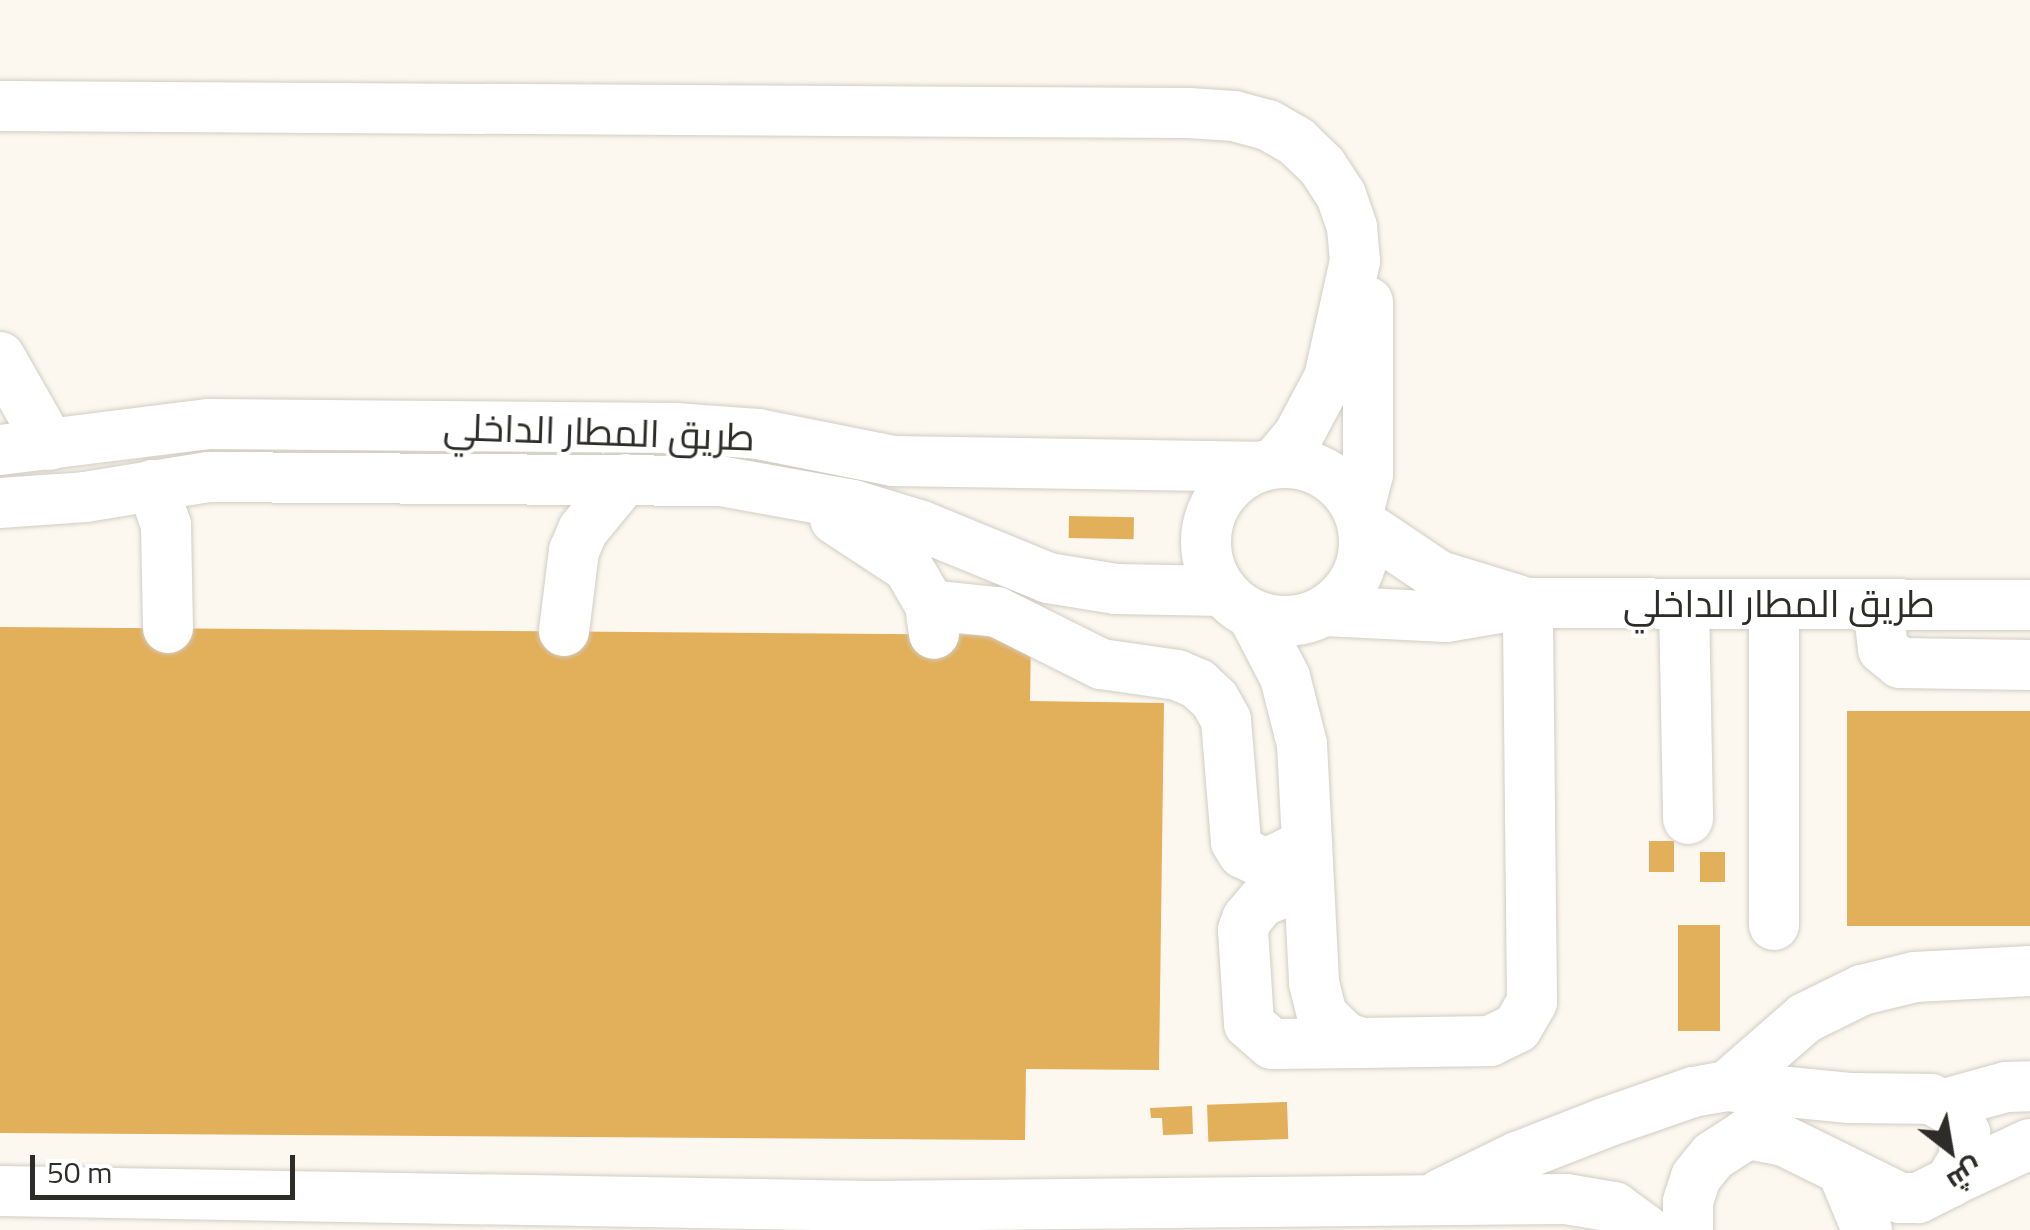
<!DOCTYPE html>
<meta charset="utf-8">
<style>
body{margin:0}
#map{position:relative;width:2030px;height:1230px;overflow:hidden;background:#fcf8ef;font-family:"Titillium Web",Cairo,sans-serif}
div>[style]{position:absolute}
.building>*{inset:0;background:#e2af5a;transform-origin:0 0}
.roads{filter:drop-shadow(0 0 2px #d1cdc4) drop-shadow(0 0 2px #d1cdc4)}
.minor>*{height:50px;margin:-25px;padding:0 25px;transform-origin:25px;border-radius:25px;background:#fff}
.minor>.ring{margin:-25px;padding:0;box-sizing:content-box;background:none;border:50px solid #fff;border-radius:50%}
span{translate:-50% -50%;white-space:nowrap;text-align:center;line-height:1.15;-webkit-text-stroke:8px #fff;paint-order:stroke}
.street-label{font-size:38px;color:#2e2c29}
.north{position:absolute;left:1900px;top:1100px;width:100px;height:100px;-webkit-text-stroke:8px #fff;paint-order:stroke;rotate:149deg;font-size:28px;font-weight:700;line-height:40px;text-align:center;color:#2e2c29}
.north::after{content:'';display:block;margin:auto;width:35px;height:45px;background:#2e2c29;clip-path:polygon(50% 0,100% 100%,50% 72%,0 100%)}
.scale{position:absolute;left:30px;top:1155px;width:265px;height:45px;box-sizing:border-box;border:5px solid #2e2c29;border-top:0;padding-left:12px;font-size:30px;line-height:35px;white-space:nowrap;color:#2e2c29;-webkit-text-stroke:8px #fff;paint-order:stroke}
</style>
<div id="map">
<div class="building">
<div style="left:1069px;top:516px;width:65px;height:22px;rotate:1deg"></div>
<div style="clip-path:polygon(0 627px,1031px 635px,1030px 701px,1164px 703px,1159px 1070px,1026px 1069px,1025px 1140px,0 1133px)"></div>
<div style="left:1847px;top:711px;width:183px;height:215px"></div>
<div style="left:1649px;top:841px;width:25px;height:31px"></div>
<div style="left:1700px;top:852px;width:25px;height:30px"></div>
<div style="left:1678px;top:925px;width:42px;height:106px"></div>
<div style="left:1287px;top:1102px;width:37px;height:80px;rotate:88deg"></div>
<div style="clip-path:polygon(1192px 1106px,1193px 1134px,1163px 1135px,1162px 1118px,1151px 1118px,1150px 1108px)"></div>
</div>
<div class="roads">
<div class="minor">
<div style="left:0;top:106px;width:1189px;rotate:0.34deg"></div>
<div style="left:1189px;top:113px;width:45px;rotate:3.8deg"></div>
<div style="left:1234px;top:116px;width:35px;rotate:15deg"></div>
<div style="left:1268px;top:125px;width:34px;rotate:30deg"></div>
<div style="left:1297px;top:142px;width:35px;rotate:44deg"></div>
<div style="left:1322px;top:166px;width:35px;rotate:57deg"></div>
<div style="left:1341px;top:195px;width:34px;rotate:71deg"></div>
<div style="left:1352px;top:227px;width:34px;rotate:85deg"></div>
<div style="left:1355px;top:261px;width:120px;rotate:102.5deg"></div>
<div style="left:1329px;top:378px;width:66px;rotate:118.1deg"></div>
<div style="left:1298px;top:436px;width:35px;rotate:130deg"></div>
<div style="left:0;top:357px;width:101px;rotate:60.4deg"></div>
<div style="left:0;top:450px;width:211px;rotate:-7.1deg"></div>
<div style="left:209px;top:424px;width:466px;rotate:0.5deg"></div>
<div style="left:675px;top:428px;width:83px;rotate:4.1deg"></div>
<div style="left:758px;top:434px;width:138px;rotate:11.3deg"></div>
<div style="left:893px;top:461px;width:365px;rotate:0.9deg"></div>
<div class="ring" style="left:1206px;top:463px;width:108px;height:108px"></div>
<div style="left:152px;top:485px;width:42px;rotate:70.7deg"></div>
<div style="left:166px;top:525px;width:103px;rotate:88.9deg"></div>
<div style="left:0;top:503px;width:85px;rotate:-4deg"></div>
<div style="left:85px;top:497px;width:125px;rotate:-9.2deg"></div>
<div style="left:208px;top:477px;width:512px;rotate:0.45deg"></div>
<div style="left:720px;top:481px;width:135px;rotate:10.2deg"></div>
<div style="left:853px;top:505px;width:69px;rotate:16.9deg"></div>
<div style="left:919px;top:525px;width:139px;rotate:22.3deg"></div>
<div style="left:1048px;top:578px;width:69px;rotate:9.2deg"></div>
<div style="left:1116px;top:589px;width:107px;rotate:1.1deg"></div>
<div style="left:1359px;top:510px;width:36px;rotate:-76deg"></div>
<div style="left:1368px;top:475px;width:173px;rotate:-90deg"></div>
<div style="left:835px;top:519px;width:87px;rotate:33.3deg"></div>
<div style="left:908px;top:567px;width:44px;rotate:59.9deg"></div>
<div style="left:930px;top:605px;width:29px;rotate:82deg"></div>
<div style="left:1363px;top:525px;width:92px;rotate:33.9deg"></div>
<div style="left:1439px;top:576px;width:83px;rotate:16.9deg"></div>
<div style="left:1684px;top:604px;width:215px;rotate:88.9deg"></div>
<div style="left:1774px;top:604px;width:321px;rotate:90deg"></div>
<div style="left:1878px;top:604px;width:45px;rotate:83.7deg"></div>
<div style="left:1883px;top:649px;width:22px;rotate:39deg"></div>
<div style="left:1900px;top:663px;width:130px;rotate:0.9deg"></div>
<div style="left:930px;top:605px;width:67px;rotate:6deg"></div>
<div style="left:997px;top:612px;width:116px;rotate:26.6deg"></div>
<div style="left:1101px;top:664px;width:77px;rotate:8.2deg"></div>
<div style="left:1177px;top:675px;width:23px;rotate:23deg"></div>
<div style="left:1198px;top:684px;width:23px;rotate:43deg"></div>
<div style="left:1215px;top:700px;width:23px;rotate:61deg"></div>
<div style="left:1226px;top:720px;width:122px;rotate:85.3deg"></div>
<div style="left:1236px;top:842px;width:13px;rotate:58deg"></div>
<div style="left:1243px;top:853px;width:25px;rotate:26deg"></div>
<div style="left:1266px;top:864px;width:46px;rotate:-26deg"></div>
<div style="left:1325px;top:611px;width:121px;rotate:2.8deg"></div>
<div style="left:1446px;top:617px;width:83px;rotate:-9.7deg"></div>
<div style="left:1528px;top:603px;width:502px;rotate:0.23deg"></div>
<div style="left:1252px;top:614px;width:71px;rotate:62.4deg"></div>
<div style="left:1285px;top:677px;width:69px;rotate:75.8deg"></div>
<div style="left:1302px;top:744px;width:239px;rotate:87.1deg"></div>
<div style="left:1314px;top:983px;width:33px;rotate:76deg"></div>
<div style="left:1322px;top:1015px;width:33px;rotate:44deg"></div>
<div style="left:1346px;top:1038px;width:17px;rotate:17deg"></div>
<div style="left:1362px;top:1043px;width:128px;rotate:-0.9deg"></div>
<div style="left:1490px;top:1041px;width:30px;rotate:-26deg"></div>
<div style="left:1517px;top:1028px;width:30px;rotate:-60deg"></div>
<div style="left:1532px;top:1002px;width:399px;rotate:-90.6deg"></div>
<div style="left:564px;top:631px;width:81px;rotate:-82.9deg"></div>
<div style="left:574px;top:551px;width:23px;rotate:-67deg"></div>
<div style="left:583px;top:530px;width:66px;rotate:-50.5deg"></div>
<div style="left:1309px;top:883px;width:50px;rotate:159deg"></div>
<div style="left:1262px;top:901px;width:23px;rotate:130deg"></div>
<div style="left:1247px;top:919px;width:12px;rotate:110deg"></div>
<div style="left:1243px;top:930px;width:94px;rotate:86.3deg"></div>
<div style="left:1249px;top:1024px;width:30px;rotate:41deg"></div>
<div style="left:1272px;top:1044px;width:90px;rotate:-0.6deg"></div>
<div style="left:1727px;top:1086px;width:103px;rotate:-41.1deg"></div>
<div style="left:1805px;top:1018px;width:64px;rotate:-26.2deg"></div>
<div style="left:1862px;top:990px;width:55px;rotate:-13.8deg"></div>
<div style="left:1915px;top:977px;width:115px;rotate:-3deg"></div>
<div style="left:1944px;top:1104px;width:64px;rotate:-15.3deg"></div>
<div style="left:2006px;top:1087px;width:24px;rotate:-2deg"></div>
<div style="left:1843px;top:1172px;width:63px;rotate:67.5deg"></div>
<div style="left:1953px;top:1180px;width:85px;rotate:-25.1deg"></div>
<div style="left:0;top:1191px;width:871px;rotate:0.99deg"></div>
<div style="left:871px;top:1206px;width:695px;rotate:-0.58deg"></div>
<div style="left:1566px;top:1199px;width:49px;rotate:9.5deg"></div>
<div style="left:1614px;top:1207px;width:39px;rotate:36deg"></div>
<div style="left:1441px;top:1194px;width:85px;rotate:-26deg"></div>
<div style="left:1517px;top:1157px;width:93px;rotate:-21.3deg"></div>
<div style="left:1604px;top:1123px;width:94px;rotate:-19.2deg"></div>
<div style="left:1693px;top:1092px;width:35px;rotate:-10deg"></div>
<div style="left:1727px;top:1086px;width:123px;rotate:5.6deg"></div>
<div style="left:1849px;top:1098px;width:82px;rotate:0.7deg"></div>
<div style="left:1931px;top:1099px;width:26px;rotate:29deg"></div>
<div style="left:1954px;top:1112px;width:24px;rotate:62deg"></div>
<div style="left:1965px;top:1133px;width:25px;rotate:92deg"></div>
<div style="left:1964px;top:1158px;width:28px;rotate:120deg"></div>
<div style="left:1950px;top:1182px;width:36px;rotate:153deg"></div>
<div style="left:1918px;top:1198px;width:18px;rotate:180deg"></div>
<div style="left:1900px;top:1198px;width:129px;rotate:-153.8deg"></div>
<div style="left:1784px;top:1141px;width:38px;rotate:-169deg"></div>
<div style="left:1747px;top:1134px;width:40px;rotate:147.1deg"></div>
<div style="left:1713px;top:1156px;width:27px;rotate:129deg"></div>
<div style="left:1696px;top:1177px;width:26px;rotate:108deg"></div>
<div style="left:1688px;top:1202px;width:28px;rotate:90deg"></div>
</div>
</div>
<div class="street-label">
<span style="left:599px;top:432px;rotate:2deg">طريق المطار الداخلي</span>
<span style="left:1779px;top:604px">طريق المطار الداخلي</span>
</div>
<div class="north">ش</div>
<div class="scale">50 m</div>
</div>
